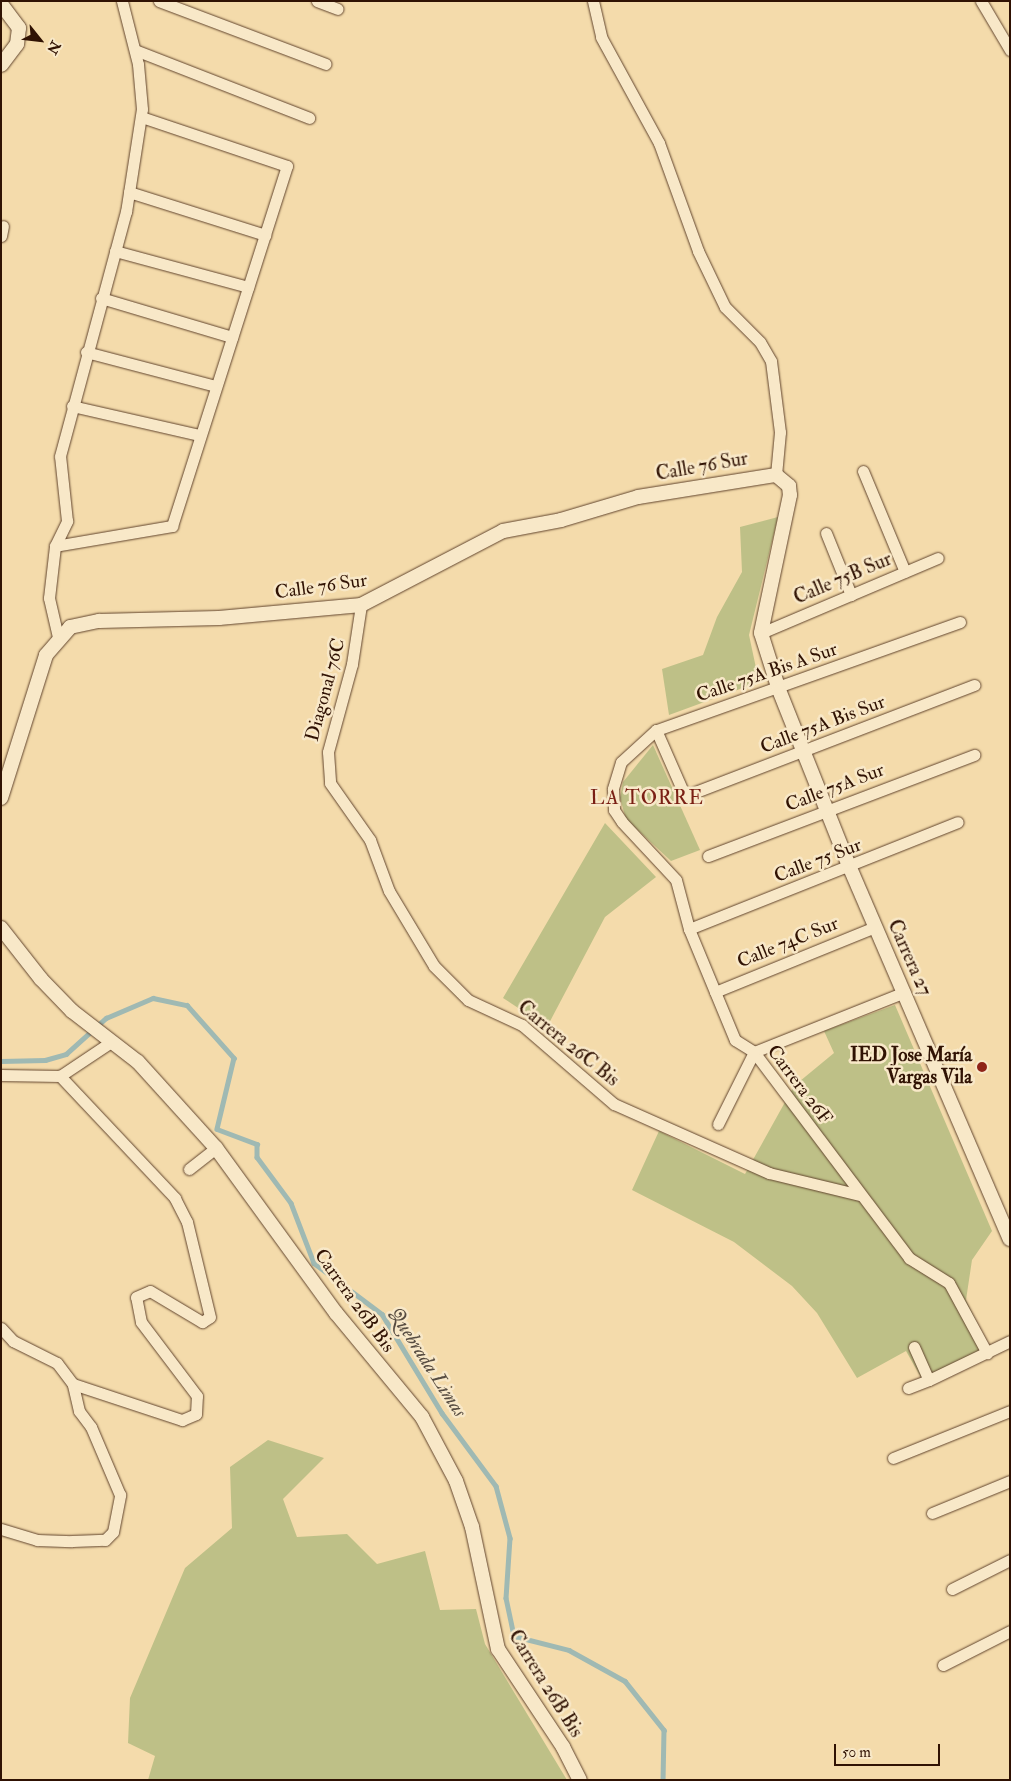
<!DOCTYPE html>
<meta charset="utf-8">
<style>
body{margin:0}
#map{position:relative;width:1011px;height:1781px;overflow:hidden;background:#f4dbab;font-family:"IM FELL Double Pica",serif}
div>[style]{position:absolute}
.green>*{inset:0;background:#bec087}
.stream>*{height:4.5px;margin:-2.25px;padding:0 2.25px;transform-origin:2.25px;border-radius:2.25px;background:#9fb9b3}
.roads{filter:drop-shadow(0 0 1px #61442d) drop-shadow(0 0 1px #61442d)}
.minor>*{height:11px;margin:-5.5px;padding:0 5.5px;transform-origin:5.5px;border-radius:5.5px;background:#f8e8c8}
.tertiary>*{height:14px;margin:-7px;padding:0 7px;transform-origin:7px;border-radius:7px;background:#f8e8c8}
.dots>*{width:14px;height:14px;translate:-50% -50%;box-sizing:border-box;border:2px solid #f8e8c8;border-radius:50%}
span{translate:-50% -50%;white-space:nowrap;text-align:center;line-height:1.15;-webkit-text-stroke:5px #f8e8c8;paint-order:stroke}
.street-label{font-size:19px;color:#301203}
.poi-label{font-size:19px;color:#301203;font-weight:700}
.right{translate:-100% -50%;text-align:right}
.neighbourhood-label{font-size:20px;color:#7a1f14;letter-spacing:1px}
.water-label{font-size:20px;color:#574c41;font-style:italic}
.frame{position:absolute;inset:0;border:2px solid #301203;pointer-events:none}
.north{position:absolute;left:15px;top:15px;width:50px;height:50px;-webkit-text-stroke:4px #f8e8c8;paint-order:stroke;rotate:119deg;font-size:14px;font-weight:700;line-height:20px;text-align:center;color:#301203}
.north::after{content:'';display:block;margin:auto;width:18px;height:22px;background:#301203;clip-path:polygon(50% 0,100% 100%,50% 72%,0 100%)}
.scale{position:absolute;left:834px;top:1744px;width:106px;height:22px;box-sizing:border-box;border:2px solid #301203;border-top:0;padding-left:6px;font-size:15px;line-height:18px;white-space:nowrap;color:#301203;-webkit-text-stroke:4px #f8e8c8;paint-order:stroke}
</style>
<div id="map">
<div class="green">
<div style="clip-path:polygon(778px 517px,749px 635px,759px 682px,669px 715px,662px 669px,703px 655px,717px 617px,742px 572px,740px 527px)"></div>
<div style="clip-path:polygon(653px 745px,700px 850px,671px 861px,626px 819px,620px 798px,623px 782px)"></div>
<div style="clip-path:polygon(605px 823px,656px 877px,605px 917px,547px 1027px,503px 998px)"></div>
<div style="clip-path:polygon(895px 1005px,992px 1231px,972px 1260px,966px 1300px,988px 1346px,923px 1381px,906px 1351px,857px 1378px,817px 1313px,792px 1286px,734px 1242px,632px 1190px,659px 1131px,745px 1174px,794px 1086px,834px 1053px,824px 1031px)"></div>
<div style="clip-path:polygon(268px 1440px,324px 1458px,283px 1499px,297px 1537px,347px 1534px,377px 1564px,425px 1551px,440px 1610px,476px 1609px,485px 1644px,567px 1780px,148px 1780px,155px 1756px,128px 1743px,130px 1698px,185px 1568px,232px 1528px,230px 1467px)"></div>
</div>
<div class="stream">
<div style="left:1px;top:1061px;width:44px;rotate:-1.3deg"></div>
<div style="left:45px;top:1060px;width:22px;rotate:-16deg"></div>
<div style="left:66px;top:1054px;width:54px;rotate:-42deg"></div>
<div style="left:106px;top:1018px;width:51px;rotate:-23.1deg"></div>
<div style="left:153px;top:998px;width:35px;rotate:12deg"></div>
<div style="left:187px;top:1005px;width:71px;rotate:48.4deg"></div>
<div style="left:234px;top:1058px;width:73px;rotate:103.5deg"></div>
<div style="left:217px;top:1129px;width:43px;rotate:20.6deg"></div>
<div style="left:257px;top:1144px;width:13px;rotate:90deg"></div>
<div style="left:257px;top:1157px;width:57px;rotate:53.5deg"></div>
<div style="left:291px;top:1203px;width:64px;rotate:69deg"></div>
<div style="left:314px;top:1263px;width:85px;rotate:36.9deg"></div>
<div style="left:382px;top:1314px;width:116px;rotate:58.8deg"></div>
<div style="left:442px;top:1413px;width:91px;rotate:53.5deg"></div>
<div style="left:496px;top:1486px;width:54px;rotate:74.9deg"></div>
<div style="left:510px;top:1538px;width:60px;rotate:93.8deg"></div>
<div style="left:506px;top:1598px;width:39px;rotate:78deg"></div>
<div style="left:514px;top:1636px;width:57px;rotate:14.3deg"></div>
<div style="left:569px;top:1650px;width:64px;rotate:29deg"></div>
<div style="left:625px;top:1681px;width:63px;rotate:51.5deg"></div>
<div style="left:664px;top:1730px;width:50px;rotate:91.1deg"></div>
</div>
<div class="roads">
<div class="minor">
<div style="left:159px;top:1px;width:178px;rotate:20.7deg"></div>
<div style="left:317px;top:1px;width:22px;rotate:21deg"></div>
<div style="left:593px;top:1px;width:37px;rotate:77deg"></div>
<div style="left:601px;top:37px;width:121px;rotate:61.3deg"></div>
<div style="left:659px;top:143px;width:115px;rotate:70.1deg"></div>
<div style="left:698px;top:251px;width:62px;rotate:64.3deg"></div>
<div style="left:725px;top:307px;width:49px;rotate:45deg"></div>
<div style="left:760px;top:342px;width:22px;rotate:60deg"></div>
<div style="left:771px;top:361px;width:72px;rotate:82.8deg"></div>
<div style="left:780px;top:432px;width:43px;rotate:95.3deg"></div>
<div style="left:981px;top:1px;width:57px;rotate:59.4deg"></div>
<div style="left:135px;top:50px;width:187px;rotate:21.3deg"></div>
<div style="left:129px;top:192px;width:143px;rotate:17.5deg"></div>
<div style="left:1px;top:236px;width:10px;rotate:-79deg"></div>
<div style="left:115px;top:251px;width:138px;rotate:15.1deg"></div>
<div style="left:101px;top:298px;width:137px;rotate:16.6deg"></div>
<div style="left:86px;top:352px;width:134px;rotate:14.7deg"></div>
<div style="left:72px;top:406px;width:131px;rotate:12.8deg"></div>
<div style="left:863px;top:471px;width:109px;rotate:67.4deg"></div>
<div style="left:826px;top:533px;width:67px;rotate:68deg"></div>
<div style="left:55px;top:546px;width:119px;rotate:-9.7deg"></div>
<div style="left:172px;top:526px;width:378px;rotate:-72.3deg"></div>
<div style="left:287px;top:166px;width:154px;rotate:-161.4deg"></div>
<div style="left:361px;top:605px;width:60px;rotate:98.7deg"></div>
<div style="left:352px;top:664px;width:91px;rotate:105.3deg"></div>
<div style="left:328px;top:752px;width:31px;rotate:86deg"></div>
<div style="left:330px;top:783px;width:70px;rotate:54.9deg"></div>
<div style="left:370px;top:840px;width:54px;rotate:69.6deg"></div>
<div style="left:389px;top:891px;width:87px;rotate:59deg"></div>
<div style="left:434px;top:966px;width:48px;rotate:45deg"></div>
<div style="left:468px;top:1000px;width:60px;rotate:24.8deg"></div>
<div style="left:522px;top:1025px;width:121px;rotate:40.7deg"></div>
<div style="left:614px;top:1104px;width:170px;rotate:24deg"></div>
<div style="left:769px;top:1173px;width:94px;rotate:13.6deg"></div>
<div style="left:960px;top:622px;width:323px;rotate:160.4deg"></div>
<div style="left:656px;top:730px;width:47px;rotate:137.6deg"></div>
<div style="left:621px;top:762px;width:28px;rotate:107deg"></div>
<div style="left:613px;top:789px;width:21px;rotate:87deg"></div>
<div style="left:614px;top:810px;width:14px;rotate:56deg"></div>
<div style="left:622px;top:822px;width:79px;rotate:47deg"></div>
<div style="left:676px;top:880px;width:51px;rotate:75.1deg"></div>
<div style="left:689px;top:929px;width:120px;rotate:67.5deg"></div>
<div style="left:735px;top:1040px;width:22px;rotate:32deg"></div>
<div style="left:754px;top:1052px;width:258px;rotate:53deg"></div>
<div style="left:909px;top:1258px;width:47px;rotate:32deg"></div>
<div style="left:949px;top:1283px;width:80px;rotate:61.5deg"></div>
<div style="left:761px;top:633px;width:192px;rotate:-23deg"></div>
<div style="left:58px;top:637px;width:40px;rotate:-103deg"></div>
<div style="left:49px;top:598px;width:52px;rotate:-83.4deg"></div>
<div style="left:55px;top:546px;width:28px;rotate:-64deg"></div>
<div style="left:67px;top:521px;width:65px;rotate:-96.1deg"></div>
<div style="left:60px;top:456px;width:253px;rotate:-74.9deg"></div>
<div style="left:126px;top:212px;width:104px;rotate:-81.2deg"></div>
<div style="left:142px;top:109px;width:45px;rotate:-95.1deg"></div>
<div style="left:138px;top:64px;width:65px;rotate:-104.3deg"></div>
<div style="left:656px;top:730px;width:72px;rotate:66.3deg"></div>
<div style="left:685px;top:796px;width:310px;rotate:-21deg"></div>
<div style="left:708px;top:856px;width:285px;rotate:-20.8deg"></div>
<div style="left:689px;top:929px;width:289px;rotate:-21.7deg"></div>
<div style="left:715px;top:992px;width:173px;rotate:-22.1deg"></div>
<div style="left:754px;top:1052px;width:162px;rotate:-21.7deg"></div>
<div style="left:1px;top:1075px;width:59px;rotate:1deg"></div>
<div style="left:60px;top:1076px;width:61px;rotate:-33.7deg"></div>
<div style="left:718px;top:1124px;width:80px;rotate:-63.4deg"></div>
<div style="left:189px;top:1169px;width:34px;rotate:-38deg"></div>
<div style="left:1px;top:1328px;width:18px;rotate:47deg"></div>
<div style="left:13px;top:1341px;width:49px;rotate:26.6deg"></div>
<div style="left:57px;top:1363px;width:26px;rotate:53deg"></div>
<div style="left:914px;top:1347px;width:36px;rotate:66deg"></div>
<div style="left:929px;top:1380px;width:90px;rotate:-25.7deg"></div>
<div style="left:908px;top:1388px;width:22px;rotate:-21deg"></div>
<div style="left:893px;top:1458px;width:126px;rotate:-21.9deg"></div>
<div style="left:932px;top:1513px;width:84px;rotate:-22.3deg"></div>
<div style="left:1px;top:1529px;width:38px;rotate:17deg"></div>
<div style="left:37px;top:1540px;width:35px;rotate:2deg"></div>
<div style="left:72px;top:1541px;width:33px;rotate:-2deg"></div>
<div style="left:105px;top:1540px;width:11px;rotate:-45deg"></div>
<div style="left:113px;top:1532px;width:38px;rotate:-79deg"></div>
<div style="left:120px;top:1495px;width:74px;rotate:-113.1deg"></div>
<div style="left:91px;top:1427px;width:20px;rotate:-127deg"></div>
<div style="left:79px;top:1411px;width:28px;rotate:-103deg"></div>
<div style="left:73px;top:1384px;width:115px;rotate:18.3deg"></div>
<div style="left:182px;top:1420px;width:15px;rotate:-23deg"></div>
<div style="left:196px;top:1414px;width:18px;rotate:-87deg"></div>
<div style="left:197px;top:1396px;width:93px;rotate:-127.1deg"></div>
<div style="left:141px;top:1322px;width:25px;rotate:-101deg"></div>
<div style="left:136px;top:1297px;width:15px;rotate:-23deg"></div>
<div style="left:150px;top:1291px;width:61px;rotate:30.8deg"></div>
<div style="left:202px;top:1322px;width:9px;rotate:-32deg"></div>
<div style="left:210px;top:1317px;width:98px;rotate:-103.6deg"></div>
<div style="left:187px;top:1222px;width:27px;rotate:-117deg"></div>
<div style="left:175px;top:1198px;width:168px;rotate:-133.3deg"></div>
<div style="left:952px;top:1589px;width:65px;rotate:-26.6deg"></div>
<div style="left:943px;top:1665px;width:75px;rotate:-26.9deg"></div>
</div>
<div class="tertiary">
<div style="left:1px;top:4px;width:30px;rotate:53deg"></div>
<div style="left:19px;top:28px;width:16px;rotate:97deg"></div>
<div style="left:17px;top:44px;width:26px;rotate:127deg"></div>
<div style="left:1px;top:798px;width:150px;rotate:-72.5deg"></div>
<div style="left:46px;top:655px;width:37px;rotate:-49deg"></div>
<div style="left:70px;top:627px;width:30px;rotate:-12deg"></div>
<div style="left:99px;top:621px;width:120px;rotate:-1.4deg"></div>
<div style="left:219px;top:618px;width:143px;rotate:-5.2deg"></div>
<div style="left:361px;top:605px;width:160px;rotate:-27.5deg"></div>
<div style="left:503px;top:531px;width:59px;rotate:-10.7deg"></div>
<div style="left:561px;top:520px;width:80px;rotate:-16.6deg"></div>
<div style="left:638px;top:497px;width:140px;rotate:-9.1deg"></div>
<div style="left:776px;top:475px;width:17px;rotate:40deg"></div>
<div style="left:789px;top:486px;width:9px;rotate:84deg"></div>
<div style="left:790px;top:495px;width:141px;rotate:101.9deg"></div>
<div style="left:761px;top:633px;width:60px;rotate:72.5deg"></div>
<div style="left:779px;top:690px;width:192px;rotate:68.3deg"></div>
<div style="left:850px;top:868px;width:404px;rotate:66.7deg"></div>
<div style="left:1px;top:928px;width:65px;rotate:51.9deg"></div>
<div style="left:41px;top:979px;width:45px;rotate:45.9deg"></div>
<div style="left:72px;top:1011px;width:83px;rotate:37.7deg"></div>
<div style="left:138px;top:1062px;width:116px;rotate:47.8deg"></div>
<div style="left:216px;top:1148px;width:204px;rotate:54deg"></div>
<div style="left:336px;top:1313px;width:135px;rotate:50.4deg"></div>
<div style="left:422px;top:1417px;width:72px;rotate:62deg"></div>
<div style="left:456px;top:1481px;width:49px;rotate:70.8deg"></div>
<div style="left:472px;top:1527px;width:125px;rotate:78deg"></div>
<div style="left:498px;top:1649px;width:118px;rotate:56.4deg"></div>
<div style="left:563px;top:1747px;width:37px;rotate:63deg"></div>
</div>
</div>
<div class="dots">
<div style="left:982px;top:1067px;background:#8f2418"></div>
</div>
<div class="street-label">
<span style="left:702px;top:467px;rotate:-10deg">Calle 76 Sur</span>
<span style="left:843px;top:579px;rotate:-23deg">Calle 75B Sur</span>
<span style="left:321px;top:587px;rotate:-8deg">Calle 76 Sur</span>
<span style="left:767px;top:673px;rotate:-19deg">Calle 75A Bis A Sur</span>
<span style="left:326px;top:690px;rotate:-75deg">Diagonal 76C</span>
<span style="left:823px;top:725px;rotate:-21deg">Calle 75A Bis Sur</span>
<span style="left:835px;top:788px;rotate:-21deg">Calle 75A Sur</span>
<span style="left:818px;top:861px;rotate:-21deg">Calle 75 Sur</span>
<span style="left:788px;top:943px;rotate:-22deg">Calle 74C Sur</span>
<span style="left:909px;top:958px;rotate:66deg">Carrera 27</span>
<span style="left:568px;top:1044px;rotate:39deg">Carrera 26C Bis</span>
<span style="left:799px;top:1085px;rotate:53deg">Carrera 26F</span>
<span style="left:354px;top:1301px;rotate:54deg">Carrera 26B Bis</span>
<span style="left:545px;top:1684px;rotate:58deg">Carrera 26B Bis</span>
</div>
<div class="poi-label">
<span class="right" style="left:972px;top:1067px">IED Jose María<br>Vargas Vila</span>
</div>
<div class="neighbourhood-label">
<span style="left:647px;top:797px">LA TORRE</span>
</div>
<div class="water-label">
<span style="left:428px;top:1362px;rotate:57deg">Quebrada Limas</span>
</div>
<div class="frame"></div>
<div class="north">N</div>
<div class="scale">50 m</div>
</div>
